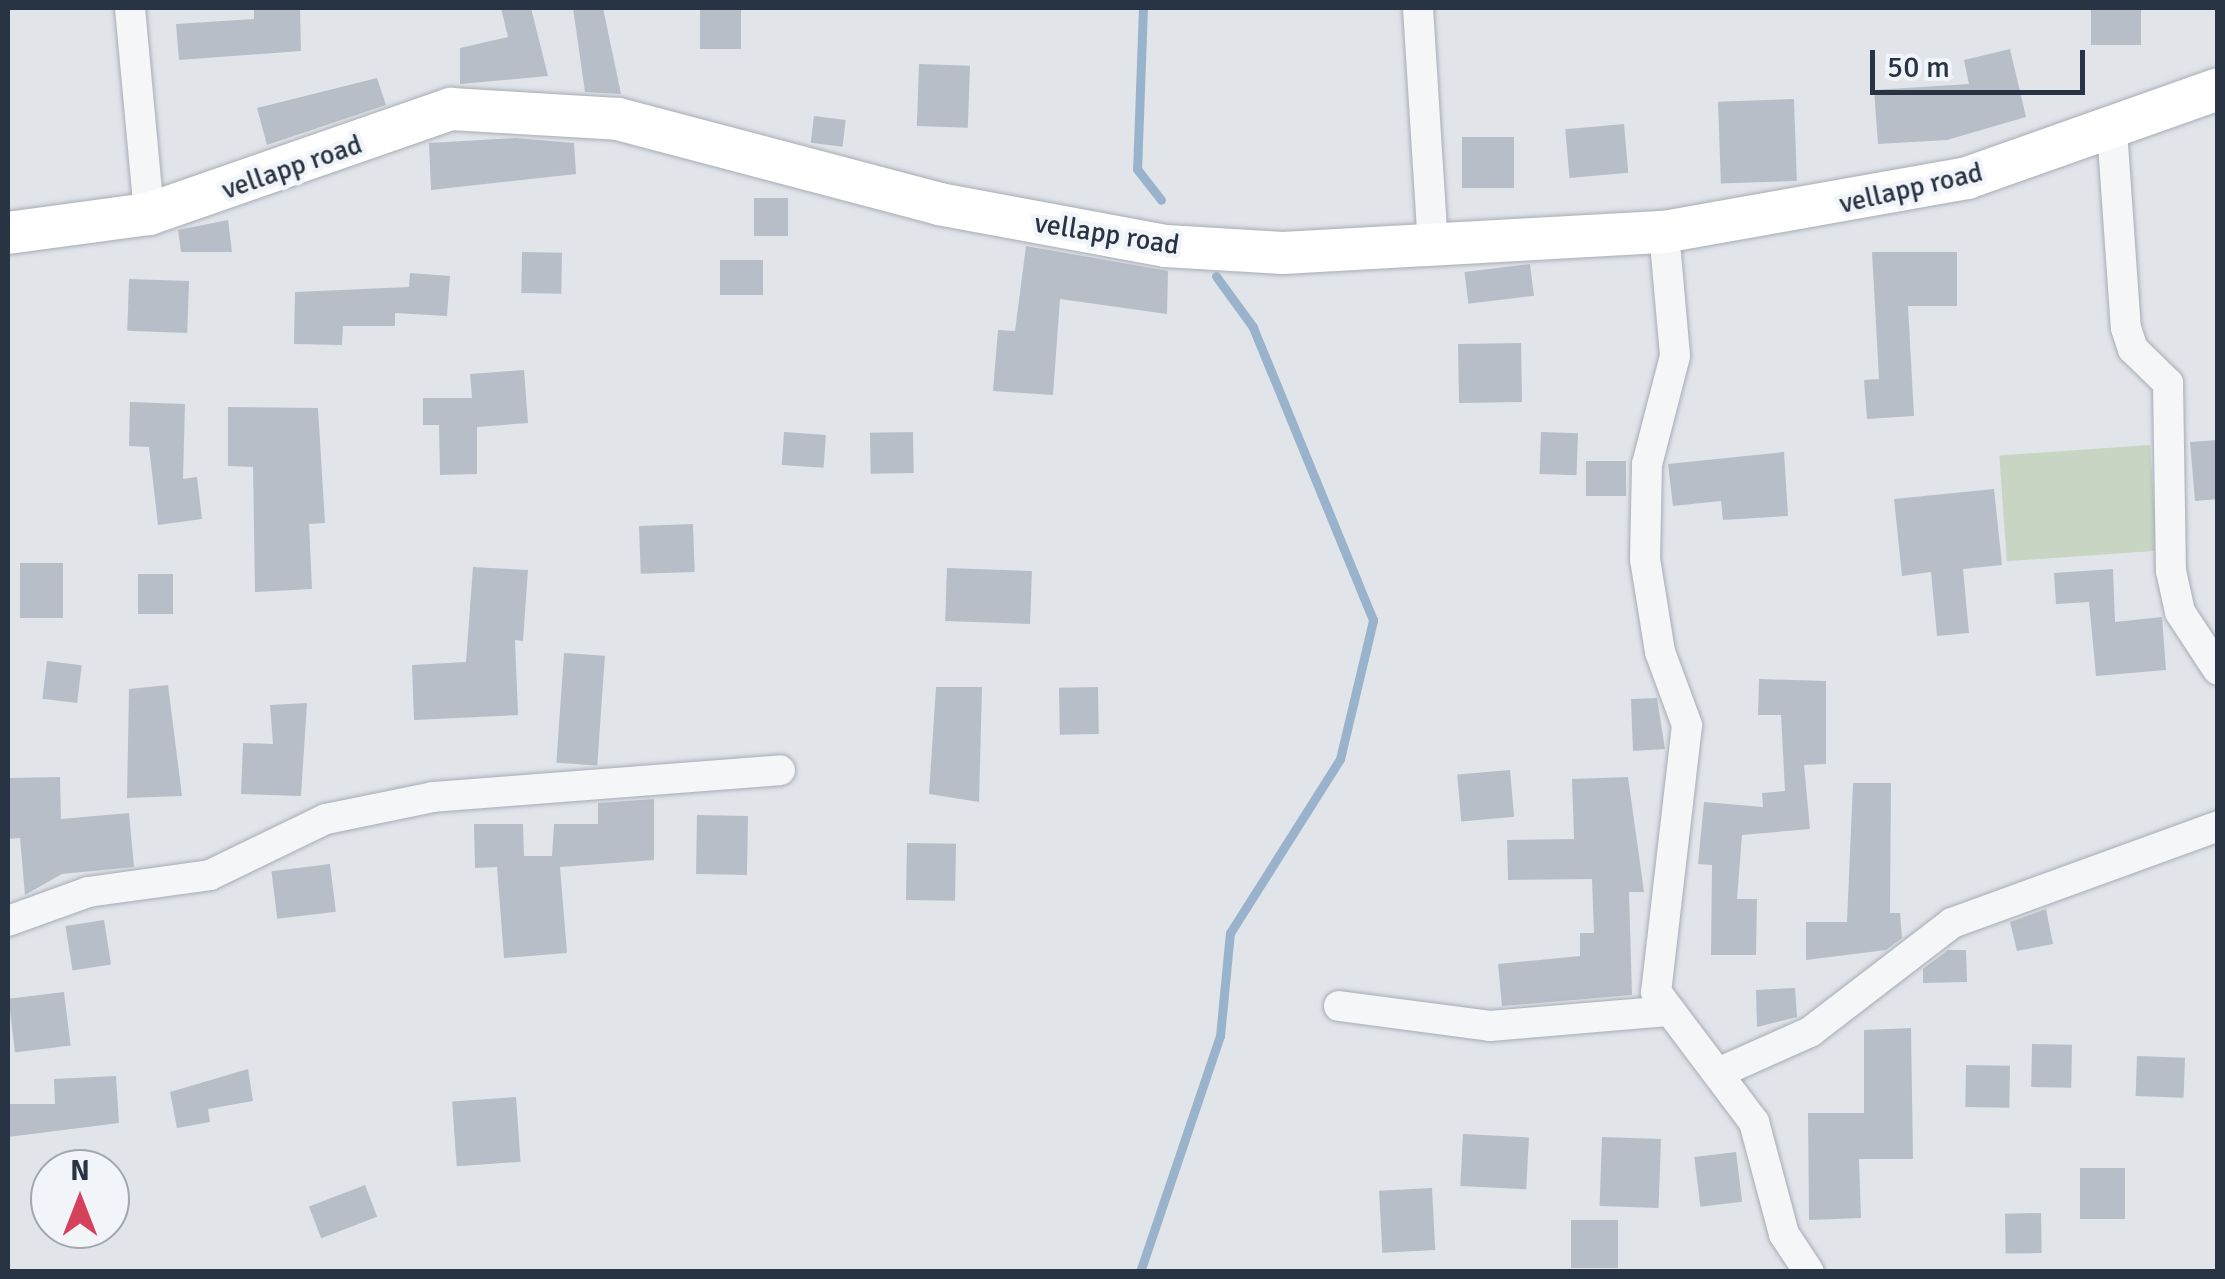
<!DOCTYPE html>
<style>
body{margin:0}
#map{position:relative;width:2225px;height:1279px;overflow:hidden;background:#e1e5ea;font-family:Signika,sans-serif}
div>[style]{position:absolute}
.green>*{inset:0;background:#c7d5c2;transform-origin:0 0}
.stream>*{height:9px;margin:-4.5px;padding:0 4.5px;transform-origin:4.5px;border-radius:4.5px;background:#9ab3cc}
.building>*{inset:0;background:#b8bec8;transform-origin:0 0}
.roads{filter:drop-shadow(0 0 2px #a6acb5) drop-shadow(0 0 2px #a6acb5)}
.minor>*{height:30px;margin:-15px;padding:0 15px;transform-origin:15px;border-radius:15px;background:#f4f6f8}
.secondary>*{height:42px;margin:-21px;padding:0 21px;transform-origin:21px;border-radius:21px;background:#fff}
span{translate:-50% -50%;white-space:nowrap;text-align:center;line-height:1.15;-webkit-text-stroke:9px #f1f4f8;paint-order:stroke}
.street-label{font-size:28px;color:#283343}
.frame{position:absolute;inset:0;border:10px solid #283343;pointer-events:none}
.north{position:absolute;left:30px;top:1149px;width:100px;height:100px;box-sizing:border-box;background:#f1f4f8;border:2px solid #a1a7b0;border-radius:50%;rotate:0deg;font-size:28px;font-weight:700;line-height:40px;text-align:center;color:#283343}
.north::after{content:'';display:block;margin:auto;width:35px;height:45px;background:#d5405a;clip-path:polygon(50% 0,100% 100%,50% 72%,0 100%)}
.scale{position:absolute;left:1870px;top:50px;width:215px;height:45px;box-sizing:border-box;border:5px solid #283343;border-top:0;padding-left:12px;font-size:30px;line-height:35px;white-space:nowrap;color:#283343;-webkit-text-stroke:8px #f1f4f8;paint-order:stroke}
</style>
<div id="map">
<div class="green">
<div style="left:2150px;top:445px;width:106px;height:151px;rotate:86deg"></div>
</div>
<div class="stream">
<div style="left:1143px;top:8px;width:161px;rotate:92.1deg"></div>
<div style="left:1137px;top:169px;width:39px;rotate:52deg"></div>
<div style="left:1140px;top:1272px;width:249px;rotate:-71.3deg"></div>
<div style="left:1220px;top:1036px;width:103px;rotate:-84.5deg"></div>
<div style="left:1230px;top:933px;width:206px;rotate:-57.7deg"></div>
<div style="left:1340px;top:759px;width:143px;rotate:-76.6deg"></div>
<div style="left:1373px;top:620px;width:317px;rotate:-112.3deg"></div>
<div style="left:1253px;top:327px;width:63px;rotate:-126deg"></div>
</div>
<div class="building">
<div style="clip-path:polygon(254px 8px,300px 8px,301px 51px,179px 60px,176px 24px,254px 19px)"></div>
<div style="clip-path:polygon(501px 8px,531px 8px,548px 76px,460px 84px,460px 48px,508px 37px)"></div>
<div style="clip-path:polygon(573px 8px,603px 8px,621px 94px,585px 92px)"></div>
<div style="left:700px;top:8px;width:41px;height:41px"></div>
<div style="left:2091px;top:8px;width:50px;height:37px"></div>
<div style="clip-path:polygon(2010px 49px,2026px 117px,1947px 140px,1878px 144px,1874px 90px,1969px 84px,1964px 60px)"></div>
<div style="left:919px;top:64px;width:51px;height:62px;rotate:2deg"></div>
<div style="clip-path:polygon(377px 78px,386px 105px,267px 145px,257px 108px)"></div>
<div style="left:1794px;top:99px;width:82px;height:76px;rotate:88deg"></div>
<div style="left:814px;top:116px;width:32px;height:27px;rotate:7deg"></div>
<div style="left:1624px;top:124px;width:49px;height:59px;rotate:85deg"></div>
<div style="left:1462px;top:137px;width:52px;height:51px"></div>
<div style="clip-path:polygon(516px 138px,574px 143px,576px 174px,431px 190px,429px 143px)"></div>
<div style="left:754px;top:198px;width:34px;height:38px"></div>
<div style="clip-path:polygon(228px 220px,232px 252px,181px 252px,178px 230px)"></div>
<div style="clip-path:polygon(1026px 246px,1168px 271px,1167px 314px,1060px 299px,1053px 395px,993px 391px,998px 330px,1015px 331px)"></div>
<div style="left:522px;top:252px;width:40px;height:41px;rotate:1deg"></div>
<div style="clip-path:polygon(1872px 252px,1957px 252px,1957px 306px,1908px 306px,1914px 416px,1867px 419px,1864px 380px,1879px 379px)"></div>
<div style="left:720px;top:260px;width:43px;height:35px"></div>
<div style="left:1530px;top:264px;width:32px;height:66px;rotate:83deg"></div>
<div style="clip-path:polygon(410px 273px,450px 276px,447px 316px,395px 313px,395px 326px,343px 326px,342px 345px,294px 344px,295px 292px,409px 287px)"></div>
<div style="left:189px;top:281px;width:52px;height:60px;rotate:92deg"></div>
<div style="left:1521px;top:343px;width:59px;height:63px;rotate:89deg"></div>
<div style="clip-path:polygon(524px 370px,528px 423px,477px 427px,477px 474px,440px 475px,439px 425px,423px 425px,423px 398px,472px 398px,470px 374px)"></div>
<div style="clip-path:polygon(130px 402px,185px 404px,183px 479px,197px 477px,202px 519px,158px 525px,149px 447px,129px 446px)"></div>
<div style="clip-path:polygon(228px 407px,318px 408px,325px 523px,309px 524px,312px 589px,255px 592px,253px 467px,228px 466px)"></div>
<div style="left:784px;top:432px;width:42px;height:33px;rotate:4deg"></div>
<div style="left:913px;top:432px;width:41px;height:43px;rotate:89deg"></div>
<div style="left:1541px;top:432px;width:37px;height:42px;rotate:2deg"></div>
<div style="clip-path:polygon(2218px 440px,2218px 499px,2195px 501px,2190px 442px)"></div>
<div style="clip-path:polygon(1784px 452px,1788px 516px,1723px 520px,1721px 501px,1673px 506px,1668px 464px)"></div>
<div style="left:1586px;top:461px;width:40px;height:35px"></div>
<div style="clip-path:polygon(1994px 489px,2002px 565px,1963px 569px,1969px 633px,1937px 636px,1931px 572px,1902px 576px,1894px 499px)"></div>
<div style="left:693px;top:524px;width:48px;height:54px;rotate:88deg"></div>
<div style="left:20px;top:563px;width:43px;height:55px"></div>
<div style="clip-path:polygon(473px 567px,528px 570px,523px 641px,515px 640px,518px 715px,414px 720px,412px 665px,466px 662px)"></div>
<div style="left:947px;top:568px;width:85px;height:53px;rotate:2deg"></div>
<div style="clip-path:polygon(2113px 569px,2115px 622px,2162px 617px,2166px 670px,2096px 676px,2089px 602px,2056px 604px,2054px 573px)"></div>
<div style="left:173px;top:574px;width:40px;height:35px;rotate:90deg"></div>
<div style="left:564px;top:653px;width:41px;height:110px;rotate:4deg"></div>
<div style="left:47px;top:661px;width:35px;height:38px;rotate:7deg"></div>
<div style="clip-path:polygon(1759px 679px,1826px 681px,1826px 764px,1804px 765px,1810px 829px,1742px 835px,1737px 899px,1757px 899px,1756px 955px,1711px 955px,1712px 865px,1698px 864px,1704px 802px,1763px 807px,1762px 793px,1785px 791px,1781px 715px,1758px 715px)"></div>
<div style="clip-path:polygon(168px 685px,182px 796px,127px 798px,129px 689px)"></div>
<div style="clip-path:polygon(936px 687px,982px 687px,979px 802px,929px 794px)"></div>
<div style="left:1098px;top:687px;width:47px;height:39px;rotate:89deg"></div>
<div style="clip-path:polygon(1657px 698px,1665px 749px,1633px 751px,1631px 699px)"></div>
<div style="clip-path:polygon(307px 703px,301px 796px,241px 794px,243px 743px,273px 744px,270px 705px)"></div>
<div style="left:1510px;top:770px;width:47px;height:53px;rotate:85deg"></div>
<div style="clip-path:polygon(60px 777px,61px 819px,129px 813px,134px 867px,62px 874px,25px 895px,20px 838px,8px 839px,8px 778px)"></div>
<div style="clip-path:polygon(1628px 777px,1644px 892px,1629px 892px,1632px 995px,1502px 1006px,1498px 964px,1580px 956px,1580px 933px,1594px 933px,1592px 879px,1508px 880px,1507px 840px,1574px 839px,1572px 779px)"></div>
<div style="clip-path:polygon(1853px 783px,1891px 783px,1890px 913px,1900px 913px,1902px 938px,1886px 950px,1806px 960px,1806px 922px,1847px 922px)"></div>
<div style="clip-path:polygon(654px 799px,654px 860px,560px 867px,567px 953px,504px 958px,497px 867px,475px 868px,474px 824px,523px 824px,524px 856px,552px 856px,554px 824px,598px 824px,598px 803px)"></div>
<div style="left:697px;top:815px;width:51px;height:59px;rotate:1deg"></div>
<div style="left:907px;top:843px;width:49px;height:57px;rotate:1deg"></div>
<div style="left:330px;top:864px;width:48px;height:59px;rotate:83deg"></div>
<div style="clip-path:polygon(2046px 909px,2053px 944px,2017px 951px,2010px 922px)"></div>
<div style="left:104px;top:920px;width:45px;height:39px;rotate:81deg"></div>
<div style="clip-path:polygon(1948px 950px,1966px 950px,1967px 982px,1923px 983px,1923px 969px)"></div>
<div style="clip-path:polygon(1795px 988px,1797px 1017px,1757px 1027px,1756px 990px)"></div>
<div style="left:64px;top:992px;width:54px;height:56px;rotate:83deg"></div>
<div style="clip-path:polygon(1911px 1028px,1913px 1159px,1859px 1159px,1861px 1218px,1809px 1220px,1808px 1113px,1864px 1113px,1864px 1030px)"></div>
<div style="left:2032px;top:1044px;width:40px;height:43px;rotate:1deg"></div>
<div style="left:2137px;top:1056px;width:48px;height:40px;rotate:2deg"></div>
<div style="left:1966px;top:1065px;width:44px;height:42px;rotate:1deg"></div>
<div style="clip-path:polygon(248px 1069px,253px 1101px,208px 1109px,210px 1122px,177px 1128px,170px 1092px)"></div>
<div style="clip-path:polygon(116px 1076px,119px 1123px,8px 1137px,8px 1104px,55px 1104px,54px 1079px)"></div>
<div style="left:516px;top:1097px;width:65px;height:64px;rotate:86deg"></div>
<div style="left:1463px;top:1134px;width:66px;height:52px;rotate:3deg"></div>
<div style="left:1602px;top:1137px;width:59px;height:69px;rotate:2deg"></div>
<div style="left:1736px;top:1152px;width:50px;height:42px;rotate:83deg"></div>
<div style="left:2080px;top:1168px;width:45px;height:51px"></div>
<div style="left:365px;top:1185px;width:34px;height:60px;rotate:69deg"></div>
<div style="left:1432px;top:1188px;width:62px;height:53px;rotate:87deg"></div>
<div style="left:2041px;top:1213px;width:40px;height:36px;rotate:89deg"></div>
<div style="left:1571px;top:1220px;width:47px;height:48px"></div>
</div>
<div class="roads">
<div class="minor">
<div style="left:130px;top:8px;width:207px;rotate:84.7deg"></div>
<div style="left:1418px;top:8px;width:237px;rotate:86.4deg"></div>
<div style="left:2112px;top:130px;width:198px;rotate:86deg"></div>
<div style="left:2126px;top:328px;width:22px;rotate:72deg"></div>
<div style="left:2133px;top:349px;width:49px;rotate:44.2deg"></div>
<div style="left:2168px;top:383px;width:188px;rotate:89.1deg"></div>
<div style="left:2171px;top:571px;width:42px;rotate:77.6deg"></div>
<div style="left:2180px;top:612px;width:69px;rotate:56.8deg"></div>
<div style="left:1664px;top:232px;width:124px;rotate:84.9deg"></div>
<div style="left:1675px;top:356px;width:112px;rotate:104.5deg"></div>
<div style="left:1647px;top:464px;width:95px;rotate:91.2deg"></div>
<div style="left:1645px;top:559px;width:94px;rotate:80.8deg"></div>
<div style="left:1660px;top:652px;width:78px;rotate:69.7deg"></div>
<div style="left:1687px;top:725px;width:269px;rotate:96.6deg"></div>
<div style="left:1656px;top:992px;width:163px;rotate:53deg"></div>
<div style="left:1754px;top:1122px;width:116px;rotate:75deg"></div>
<div style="left:1784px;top:1234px;width:45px;rotate:56.7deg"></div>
<div style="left:8px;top:921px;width:85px;rotate:-19.9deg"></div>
<div style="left:88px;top:892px;width:123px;rotate:-7.9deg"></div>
<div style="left:210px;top:875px;width:129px;rotate:-25.8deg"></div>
<div style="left:326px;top:819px;width:109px;rotate:-11.6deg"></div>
<div style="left:433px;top:797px;width:348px;rotate:-4.4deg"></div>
<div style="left:1339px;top:1006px;width:152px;rotate:7.5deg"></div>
<div style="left:1490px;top:1026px;width:178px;rotate:-4.8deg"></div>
<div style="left:1718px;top:1073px;width:101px;rotate:-24deg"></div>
<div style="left:1810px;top:1032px;width:179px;rotate:-37.5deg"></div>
<div style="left:1952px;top:923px;width:283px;rotate:-20deg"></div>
</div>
<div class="secondary">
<div style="left:8px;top:233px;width:142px;rotate:-7.7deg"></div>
<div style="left:149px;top:214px;width:320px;rotate:-19.2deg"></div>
<div style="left:451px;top:109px;width:167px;rotate:3.4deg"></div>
<div style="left:618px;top:119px;width:332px;rotate:14.8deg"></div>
<div style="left:939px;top:204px;width:231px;rotate:10.5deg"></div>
<div style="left:1166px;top:246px;width:117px;rotate:3.4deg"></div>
<div style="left:1283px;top:253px;width:382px;rotate:-3.2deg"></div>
<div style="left:1664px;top:232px;width:308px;rotate:-10.1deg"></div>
<div style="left:1967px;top:178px;width:266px;rotate:-19.5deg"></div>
</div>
</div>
<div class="street-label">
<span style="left:292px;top:167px;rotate:-19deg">vellapp road</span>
<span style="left:1911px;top:188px;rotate:-13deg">vellapp road</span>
<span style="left:1107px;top:234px;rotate:9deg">vellapp road</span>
</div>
<div class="frame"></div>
<div class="north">N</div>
<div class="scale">50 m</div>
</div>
